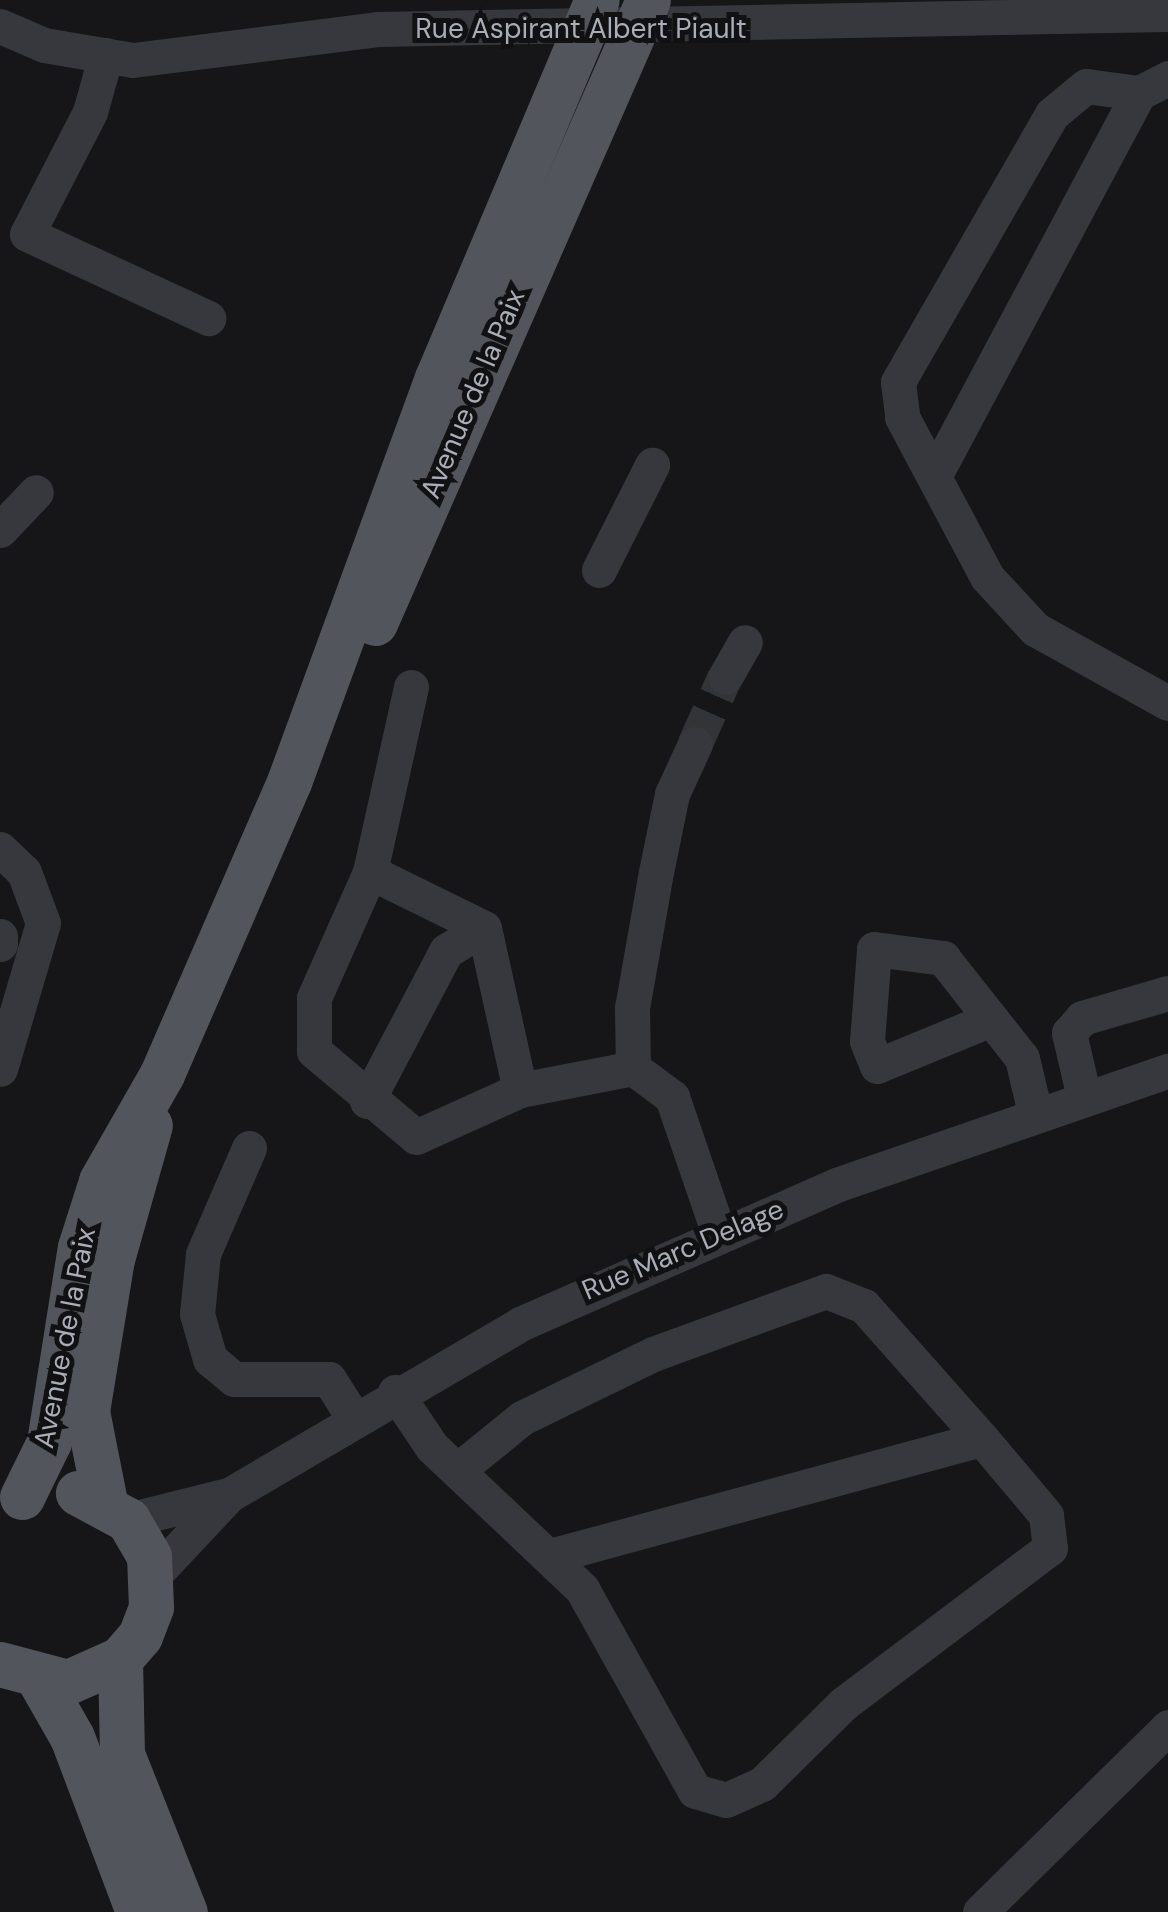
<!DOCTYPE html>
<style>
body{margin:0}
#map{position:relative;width:1168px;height:1912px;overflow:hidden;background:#161618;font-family:"DM Sans",sans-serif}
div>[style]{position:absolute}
.minor-tunnel>*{height:35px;margin-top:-17.5px;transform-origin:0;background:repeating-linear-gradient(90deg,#333438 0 35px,transparent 0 53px)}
.minor>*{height:35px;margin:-17.5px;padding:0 17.5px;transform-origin:17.5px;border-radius:17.5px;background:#37383d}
.major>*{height:45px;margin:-22.5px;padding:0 22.5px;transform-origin:22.5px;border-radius:22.5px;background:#53555c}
span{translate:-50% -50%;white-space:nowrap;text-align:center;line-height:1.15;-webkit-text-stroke:10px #111113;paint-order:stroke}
.street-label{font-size:28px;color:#a8adb8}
</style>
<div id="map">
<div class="minor-tunnel">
<div style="left:695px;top:744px;width:73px;rotate:-65.9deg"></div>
</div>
<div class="minor">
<div style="left:0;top:26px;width:48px;rotate:23.4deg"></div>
<div style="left:44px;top:45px;width:90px;rotate:9.6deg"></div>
<div style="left:133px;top:60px;width:246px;rotate:-7.2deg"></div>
<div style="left:377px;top:29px;width:791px;rotate:-1.09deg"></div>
<div style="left:106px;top:55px;width:59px;rotate:105.7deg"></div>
<div style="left:90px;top:112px;width:137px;rotate:117.3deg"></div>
<div style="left:27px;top:234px;width:200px;rotate:24.9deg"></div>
<div style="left:1139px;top:93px;width:33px;rotate:-27deg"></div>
<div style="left:938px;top:469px;width:426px;rotate:-61.9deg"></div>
<div style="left:1139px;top:93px;width:53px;rotate:-172.5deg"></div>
<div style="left:1086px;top:86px;width:44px;rotate:140.5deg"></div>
<div style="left:1052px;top:114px;width:309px;rotate:119.9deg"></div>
<div style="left:898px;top:382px;width:35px;rotate:83deg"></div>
<div style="left:902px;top:417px;width:181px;rotate:62deg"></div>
<div style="left:987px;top:577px;width:71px;rotate:47.3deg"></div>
<div style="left:1035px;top:629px;width:152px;rotate:29.1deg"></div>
<div style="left:0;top:530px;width:52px;rotate:-46.5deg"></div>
<div style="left:599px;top:570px;width:118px;rotate:-63.2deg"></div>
<div style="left:725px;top:677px;width:40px;rotate:-60.3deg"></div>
<div style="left:411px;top:687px;width:189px;rotate:102.5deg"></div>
<div style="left:370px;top:872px;width:127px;rotate:26.2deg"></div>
<div style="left:484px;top:928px;width:166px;rotate:77.5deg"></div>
<div style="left:520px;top:1090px;width:115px;rotate:-11deg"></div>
<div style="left:633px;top:1068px;width:49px;rotate:36.6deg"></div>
<div style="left:672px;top:1097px;width:145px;rotate:71.1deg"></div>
<div style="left:0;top:849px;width:33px;rotate:44deg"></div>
<div style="left:24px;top:872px;width:54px;rotate:69.6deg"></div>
<div style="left:43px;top:923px;width:152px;rotate:106.4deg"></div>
<div style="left:370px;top:872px;width:138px;rotate:114deg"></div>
<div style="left:314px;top:998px;width:53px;rotate:90deg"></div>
<div style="left:314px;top:1051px;width:133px;rotate:40.1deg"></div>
<div style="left:416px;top:1137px;width:114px;rotate:-24.3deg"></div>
<div style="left:0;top:936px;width:8px;rotate:90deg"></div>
<div style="left:991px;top:1019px;width:123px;rotate:157.6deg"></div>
<div style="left:877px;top:1066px;width:27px;rotate:-112deg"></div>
<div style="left:867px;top:1041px;width:92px;rotate:-85.6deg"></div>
<div style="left:874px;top:949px;width:70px;rotate:7.4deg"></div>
<div style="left:943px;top:958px;width:127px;rotate:51.7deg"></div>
<div style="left:1022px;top:1058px;width:57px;rotate:76.7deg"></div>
<div style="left:633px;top:1068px;width:60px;rotate:-91deg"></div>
<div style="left:632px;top:1008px;width:138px;rotate:-80deg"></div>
<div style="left:656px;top:872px;width:80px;rotate:-78.4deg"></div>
<div style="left:672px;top:794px;width:55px;rotate:-65.3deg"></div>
<div style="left:1084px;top:1097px;width:66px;rotate:-103.2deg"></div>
<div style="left:1069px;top:1033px;width:20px;rotate:-49deg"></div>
<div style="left:1082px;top:1018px;width:90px;rotate:-16.2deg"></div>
<div style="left:367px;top:1101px;width:170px;rotate:-62.2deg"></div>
<div style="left:446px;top:951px;width:44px;rotate:-31.2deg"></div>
<div style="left:249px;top:1148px;width:116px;rotate:113.5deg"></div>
<div style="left:203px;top:1254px;width:60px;rotate:95.7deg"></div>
<div style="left:197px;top:1314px;width:47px;rotate:73.9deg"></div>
<div style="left:210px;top:1359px;width:31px;rotate:40deg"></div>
<div style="left:234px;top:1379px;width:95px"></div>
<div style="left:329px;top:1379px;width:45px;rotate:57.7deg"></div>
<div style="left:395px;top:1392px;width:66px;rotate:56.1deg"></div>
<div style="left:432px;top:1447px;width:207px;rotate:43.4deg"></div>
<div style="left:582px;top:1589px;width:231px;rotate:60.8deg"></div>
<div style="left:695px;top:1791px;width:32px;rotate:16deg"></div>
<div style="left:726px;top:1800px;width:39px;rotate:-24deg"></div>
<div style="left:762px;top:1784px;width:114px;rotate:-44.6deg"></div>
<div style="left:843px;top:1704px;width:259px;rotate:-37deg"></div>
<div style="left:1050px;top:1548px;width:33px;rotate:-97deg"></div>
<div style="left:1046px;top:1515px;width:99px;rotate:-130.1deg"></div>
<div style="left:982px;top:1439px;width:178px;rotate:-131.6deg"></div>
<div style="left:864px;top:1306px;width:41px;rotate:-158.5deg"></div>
<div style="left:826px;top:1291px;width:184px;rotate:160deg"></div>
<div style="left:653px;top:1354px;width:146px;rotate:154deg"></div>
<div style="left:522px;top:1418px;width:81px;rotate:141deg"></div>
<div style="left:128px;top:1520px;width:103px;rotate:-14deg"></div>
<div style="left:554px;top:1555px;width:443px;rotate:-15.2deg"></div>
<div style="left:153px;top:1576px;width:111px;rotate:-46.8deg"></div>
<div style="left:229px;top:1495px;width:338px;rotate:-30.4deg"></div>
<div style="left:520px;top:1324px;width:345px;rotate:-23.7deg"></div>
<div style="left:836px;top:1185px;width:351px;rotate:-19deg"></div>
<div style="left:980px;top:1912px;width:264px;rotate:-44.5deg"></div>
</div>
<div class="major">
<div style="left:375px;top:623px;width:680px;rotate:-66.34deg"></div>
<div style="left:22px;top:1497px;width:61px;rotate:-63.9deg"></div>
<div style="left:49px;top:1442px;width:197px;rotate:-81deg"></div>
<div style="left:80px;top:1247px;width:69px;rotate:-72.3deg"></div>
<div style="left:101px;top:1181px;width:123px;rotate:-60.3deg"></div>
<div style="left:162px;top:1074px;width:318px;rotate:-66.5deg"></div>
<div style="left:289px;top:782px;width:430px;rotate:-69.9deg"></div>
<div style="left:437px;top:378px;width:410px;rotate:-67.1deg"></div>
<div style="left:105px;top:1502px;width:93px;rotate:-101.2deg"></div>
<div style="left:87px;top:1411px;width:154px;rotate:-80.7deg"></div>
<div style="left:112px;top:1259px;width:139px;rotate:-74.2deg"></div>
<div style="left:120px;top:1659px;width:95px;rotate:88.8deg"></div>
<div style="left:122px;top:1754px;width:170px;rotate:68.3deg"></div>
<div style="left:0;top:1664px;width:70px;rotate:14.8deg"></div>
<div style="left:68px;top:1682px;width:57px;rotate:-23.9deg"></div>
<div style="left:120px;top:1659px;width:30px;rotate:-49deg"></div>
<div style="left:140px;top:1636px;width:31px;rotate:-69deg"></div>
<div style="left:151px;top:1607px;width:51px;rotate:-92.2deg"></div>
<div style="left:149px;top:1556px;width:42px;rotate:-120.3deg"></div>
<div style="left:128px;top:1520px;width:57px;rotate:-151.6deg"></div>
<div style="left:40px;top:1681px;width:64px;rotate:60.3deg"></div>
<div style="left:72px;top:1737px;width:187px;rotate:69.3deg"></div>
</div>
<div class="street-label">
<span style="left:581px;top:29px">Rue Aspirant Albert Piault</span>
<span style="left:473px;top:394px;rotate:-67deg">Avenue de la Paix</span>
<span style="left:683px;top:1250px;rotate:-23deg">Rue Marc Delage</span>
<span style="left:65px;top:1338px;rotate:-79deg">Avenue de la Paix</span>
</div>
</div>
